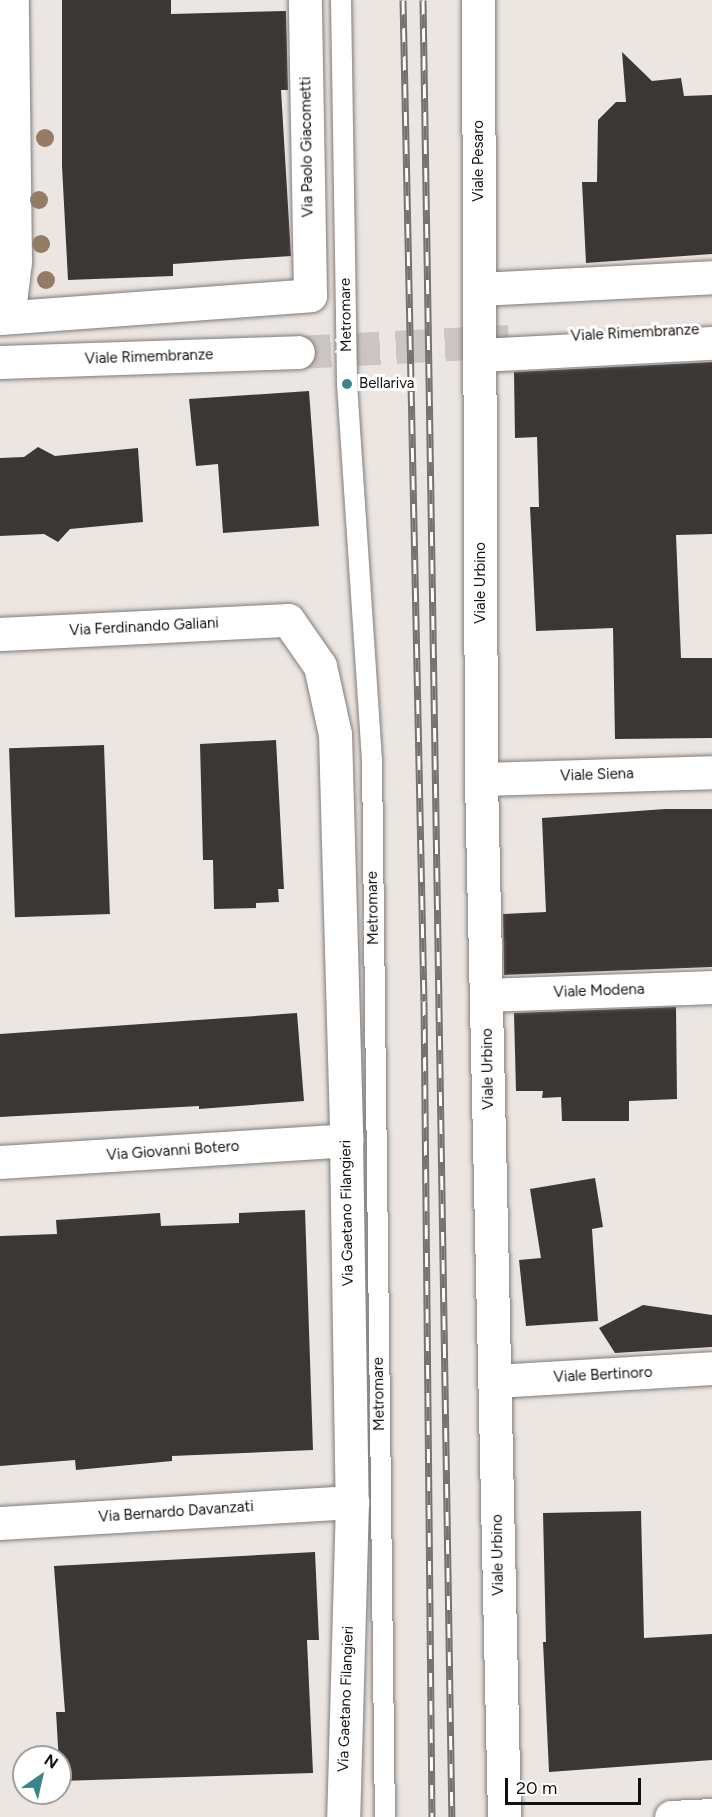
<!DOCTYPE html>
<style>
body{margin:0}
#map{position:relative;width:712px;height:1817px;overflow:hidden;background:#ebe6e2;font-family:Figtree,sans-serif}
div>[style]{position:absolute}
.building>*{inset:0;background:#3b3734;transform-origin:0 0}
.street-tunnel>*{height:33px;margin-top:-16.5px;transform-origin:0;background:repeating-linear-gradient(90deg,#cbc6c3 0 33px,transparent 0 49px)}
.roads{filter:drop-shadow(0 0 2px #817c79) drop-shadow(0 0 2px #817c79)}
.lane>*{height:20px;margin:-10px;padding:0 10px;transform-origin:10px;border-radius:10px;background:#fff}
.street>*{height:33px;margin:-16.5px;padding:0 16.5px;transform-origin:16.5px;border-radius:16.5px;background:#fff}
.rail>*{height:7px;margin-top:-3.5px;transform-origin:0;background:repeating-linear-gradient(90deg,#fff 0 14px,#75726f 0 28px);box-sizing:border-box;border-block:2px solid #75726f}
.trees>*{width:18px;height:18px;margin:-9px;border-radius:50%;background:#947b66}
.dots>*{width:16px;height:16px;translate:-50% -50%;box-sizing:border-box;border:3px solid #fff;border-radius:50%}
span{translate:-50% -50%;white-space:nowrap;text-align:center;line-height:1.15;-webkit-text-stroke:6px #fff;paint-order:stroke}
.street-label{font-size:15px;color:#141211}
.poi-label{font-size:15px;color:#141211}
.left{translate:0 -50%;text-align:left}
.north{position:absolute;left:12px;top:1745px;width:60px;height:60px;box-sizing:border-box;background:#fff;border:2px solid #a1a0a0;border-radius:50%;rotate:34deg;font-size:16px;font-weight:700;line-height:24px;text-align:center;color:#141211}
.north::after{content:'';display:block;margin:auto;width:21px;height:27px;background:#3c848c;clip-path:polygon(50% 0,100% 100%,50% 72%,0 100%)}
.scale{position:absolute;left:505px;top:1778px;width:136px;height:27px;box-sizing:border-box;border:3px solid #141211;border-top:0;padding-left:8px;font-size:18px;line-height:21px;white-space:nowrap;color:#141211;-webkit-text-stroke:4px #fff;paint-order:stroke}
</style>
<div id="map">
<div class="building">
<div style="clip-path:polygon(62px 0,171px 0,171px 14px,286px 11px,288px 90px,281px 90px,291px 256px,173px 264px,173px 276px,68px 280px,62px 166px)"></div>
<div style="clip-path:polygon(622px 52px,652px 81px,681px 78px,684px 96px,712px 95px,712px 254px,586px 263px,582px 182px,597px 182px,598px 120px,616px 102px,626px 102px)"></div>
<div style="clip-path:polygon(712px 362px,712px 534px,676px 535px,681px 658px,712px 658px,712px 738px,615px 739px,613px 628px,536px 631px,530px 507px,539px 507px,537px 437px,515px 438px,514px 372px)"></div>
<div style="clip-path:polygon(309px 391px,319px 526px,223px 533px,218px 464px,196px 466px,189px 399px)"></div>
<div style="clip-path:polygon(38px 447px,55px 456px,138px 448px,143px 522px,70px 529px,58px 542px,44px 534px,0 536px,0 458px,24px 457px)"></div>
<div style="clip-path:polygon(276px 740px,284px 889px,278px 889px,279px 902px,256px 903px,256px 908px,214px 909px,213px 860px,203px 860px,200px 744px)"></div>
<div style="left:104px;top:745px;width:169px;height:95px;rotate:88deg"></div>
<div style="clip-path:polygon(665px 809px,712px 809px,712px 967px,504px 975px,503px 914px,546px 912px,542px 818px)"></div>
<div style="clip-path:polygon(676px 1007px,677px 1099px,629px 1101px,629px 1121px,562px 1121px,561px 1097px,542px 1098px,543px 1091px,516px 1091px,514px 1013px)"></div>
<div style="clip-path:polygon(297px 1013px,304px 1101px,199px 1109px,199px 1106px,0 1117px,0 1034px)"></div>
<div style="clip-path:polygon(595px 1178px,603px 1227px,592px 1229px,598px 1321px,526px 1326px,519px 1260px,541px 1258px,530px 1189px)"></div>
<div style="clip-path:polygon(305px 1210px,313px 1450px,172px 1456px,172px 1461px,76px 1470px,75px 1460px,0 1466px,0 1236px,57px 1234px,56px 1220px,160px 1213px,161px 1226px,239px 1223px,239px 1213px)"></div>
<div style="clip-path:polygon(643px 1305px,712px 1315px,712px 1347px,615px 1353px,599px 1328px)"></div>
<div style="clip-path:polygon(641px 1511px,644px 1638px,712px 1634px,712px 1760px,549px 1772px,543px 1642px,546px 1642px,543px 1513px)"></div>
<div style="clip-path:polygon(315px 1552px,319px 1640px,307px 1640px,313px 1773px,60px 1781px,56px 1712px,65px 1712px,54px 1566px)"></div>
</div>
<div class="street-tunnel">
<div style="left:298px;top:352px;width:211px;rotate:-3deg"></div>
</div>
<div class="roads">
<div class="lane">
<div style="left:341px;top:0;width:384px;rotate:89.1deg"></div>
<div style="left:347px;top:384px;width:377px;rotate:86.2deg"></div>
<div style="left:372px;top:760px;width:1057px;rotate:89.3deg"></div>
</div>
<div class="street">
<div style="left:478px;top:0;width:779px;rotate:89.78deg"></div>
<div style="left:481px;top:779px;width:1038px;rotate:88.73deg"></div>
<div style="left:479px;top:289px;width:233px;rotate:-2.9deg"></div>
<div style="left:0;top:317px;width:25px;rotate:-64deg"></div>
<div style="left:11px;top:294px;width:32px;rotate:-83deg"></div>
<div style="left:15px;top:262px;width:262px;rotate:-90.7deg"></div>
<div style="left:0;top:318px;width:311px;rotate:-4.2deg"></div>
<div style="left:310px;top:295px;width:295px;rotate:-91deg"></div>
<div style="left:480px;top:355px;width:232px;rotate:-3deg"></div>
<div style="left:0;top:362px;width:298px;rotate:-1.9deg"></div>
<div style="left:0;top:634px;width:288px;rotate:-2.8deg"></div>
<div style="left:288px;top:620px;width:56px;rotate:55.2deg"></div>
<div style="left:320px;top:666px;width:70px;rotate:77.6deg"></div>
<div style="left:335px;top:734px;width:406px;rotate:88.4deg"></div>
<div style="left:346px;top:1140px;width:362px;rotate:89.1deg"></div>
<div style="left:352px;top:1502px;width:315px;rotate:91.6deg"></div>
<div style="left:481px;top:779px;width:231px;rotate:-1.7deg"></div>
<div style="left:486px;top:995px;width:226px;rotate:-2deg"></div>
<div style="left:0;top:1162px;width:347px;rotate:-3.6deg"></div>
<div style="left:495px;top:1381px;width:217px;rotate:-3.4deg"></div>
<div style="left:0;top:1523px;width:353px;rotate:-3.4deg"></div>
<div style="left:671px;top:1817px;width:41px;rotate:-2.8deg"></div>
</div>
</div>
<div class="rail">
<div style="left:403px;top:0;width:1001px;rotate:88.8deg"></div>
<div style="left:424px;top:1001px;width:816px;rotate:89.44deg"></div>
<div style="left:423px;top:0;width:1817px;rotate:89.09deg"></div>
</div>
<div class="trees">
<div style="left:45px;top:138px"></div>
<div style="left:39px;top:200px"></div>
<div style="left:41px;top:244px"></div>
<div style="left:46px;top:280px"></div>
</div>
<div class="dots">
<div style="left:347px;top:384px;background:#3c848c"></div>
</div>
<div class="street-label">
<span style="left:307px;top:147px;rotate:-91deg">Via Paolo Giacometti</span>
<span style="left:479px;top:161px;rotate:-90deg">Viale Pesaro</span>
<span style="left:346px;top:315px;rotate:-91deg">Metromare</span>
<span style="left:635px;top:333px;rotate:-3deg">Viale Rimembranze</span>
<span style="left:149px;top:357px;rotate:-2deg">Viale Rimembranze</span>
<span style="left:481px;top:583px;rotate:-90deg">Viale Urbino</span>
<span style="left:144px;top:627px;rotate:-3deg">Via Ferdinando Galiani</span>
<span style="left:597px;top:775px;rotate:-2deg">Viale Siena</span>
<span style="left:373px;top:908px;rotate:-91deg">Metromare</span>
<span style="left:599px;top:991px;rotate:-2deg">Viale Modena</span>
<span style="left:488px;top:1069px;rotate:-91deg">Viale Urbino</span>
<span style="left:173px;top:1151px;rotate:-4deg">Via Giovanni Botero</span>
<span style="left:347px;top:1213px;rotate:-91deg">Via Gaetano Filangieri</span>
<span style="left:603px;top:1375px;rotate:-3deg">Viale Bertinoro</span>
<span style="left:379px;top:1394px;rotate:-91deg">Metromare</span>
<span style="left:176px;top:1512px;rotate:-4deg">Via Bernardo Davanzati</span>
<span style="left:498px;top:1555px;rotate:-91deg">Viale Urbino</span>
<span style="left:346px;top:1699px;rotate:-88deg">Via Gaetano Filangieri</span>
</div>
<div class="poi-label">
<span class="left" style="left:359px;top:384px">Bellariva</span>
</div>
<div class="north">N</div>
<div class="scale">20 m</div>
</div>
